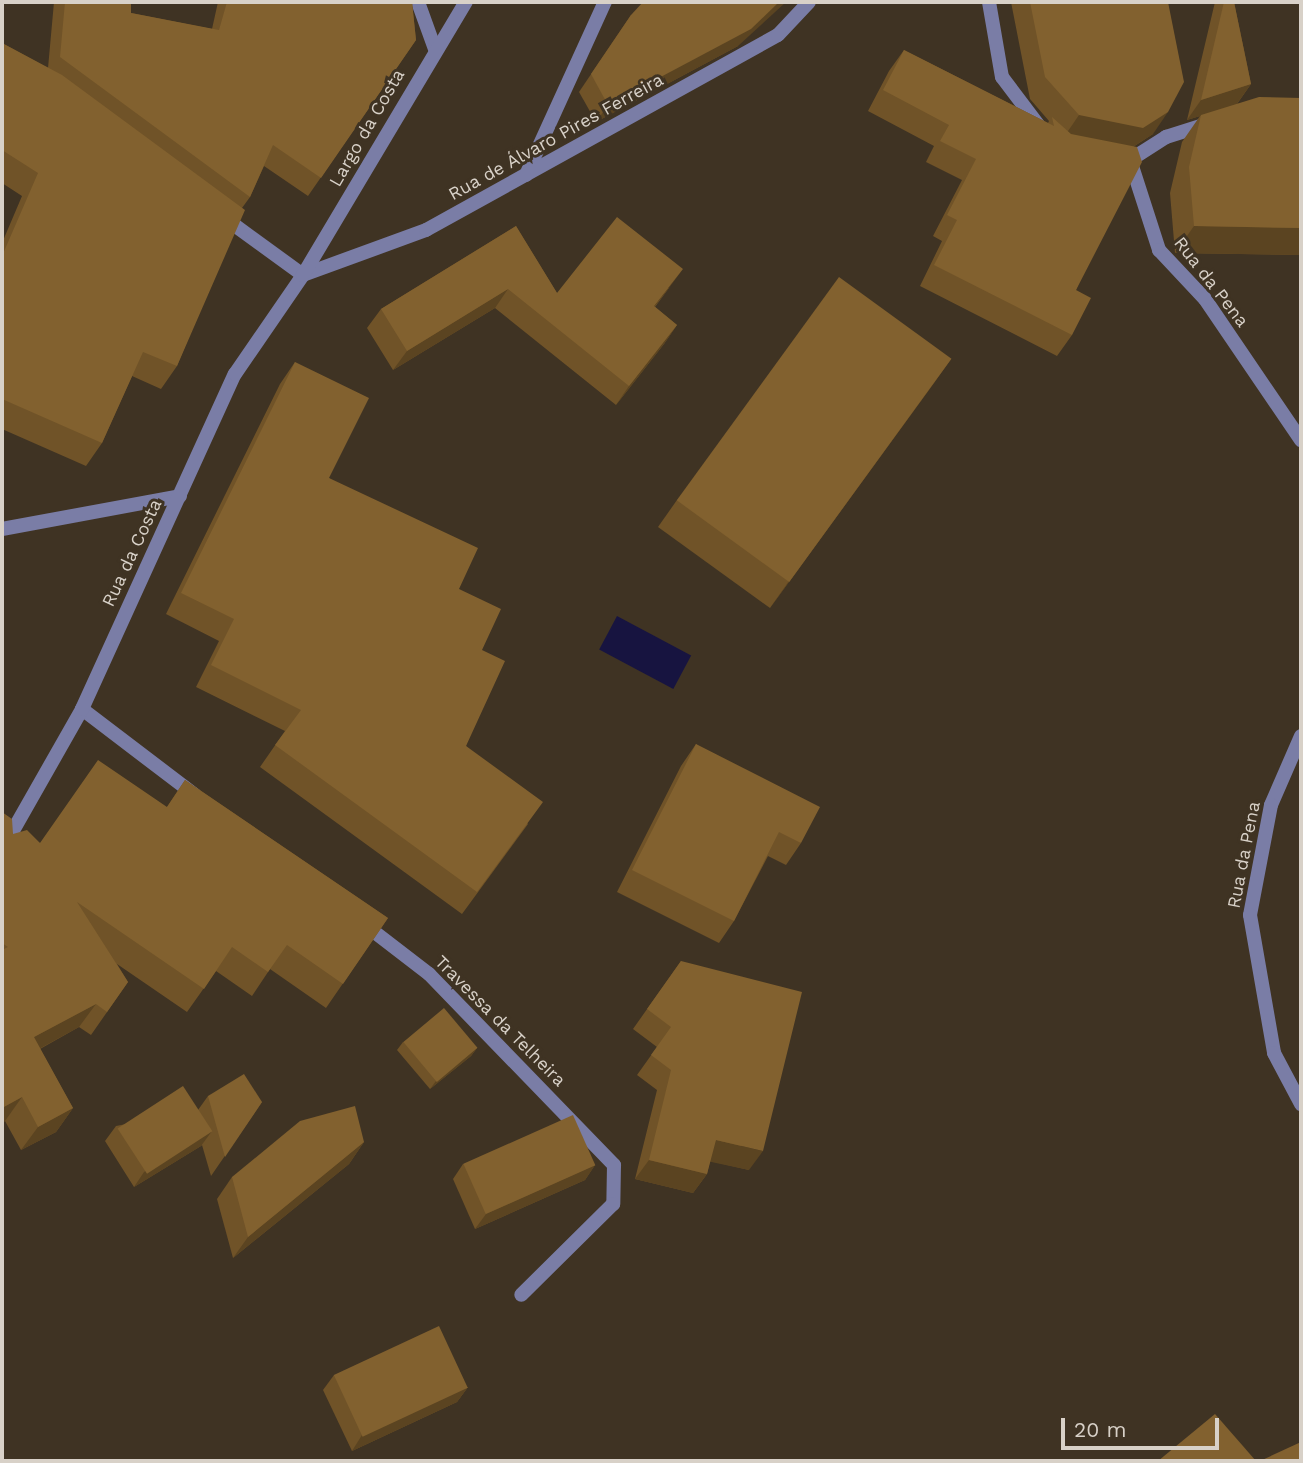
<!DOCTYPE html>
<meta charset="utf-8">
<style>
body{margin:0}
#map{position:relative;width:1303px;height:1463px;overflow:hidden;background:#3f3323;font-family:"Work Sans",sans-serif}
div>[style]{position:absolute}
.water>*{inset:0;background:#171440;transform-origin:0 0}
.street>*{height:14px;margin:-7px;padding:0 7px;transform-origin:7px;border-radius:7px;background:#7a7da6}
.wall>*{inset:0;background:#705328}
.shaded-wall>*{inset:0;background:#5b4421}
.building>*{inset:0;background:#82612f;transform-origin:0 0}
span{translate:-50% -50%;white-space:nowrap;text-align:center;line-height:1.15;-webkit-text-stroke:6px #3f3323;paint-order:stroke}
.street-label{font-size:18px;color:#d8d1c8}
.frame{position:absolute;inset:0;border:4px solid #d8d1c8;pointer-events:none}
.scale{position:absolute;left:1061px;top:1418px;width:158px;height:32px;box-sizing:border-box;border:4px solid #d8d1c8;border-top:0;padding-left:9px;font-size:21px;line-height:24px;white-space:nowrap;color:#d8d1c8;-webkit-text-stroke:5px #3f3323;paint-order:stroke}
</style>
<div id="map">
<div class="water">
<div style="left:617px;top:616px;width:84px;height:38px;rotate:28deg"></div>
</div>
<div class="street">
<div style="left:418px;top:2px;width:50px;rotate:70.1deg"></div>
<div style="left:989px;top:2px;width:76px;rotate:80.2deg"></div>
<div style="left:1002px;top:77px;width:61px;rotate:52.9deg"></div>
<div style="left:1130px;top:160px;width:95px;rotate:72.1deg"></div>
<div style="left:1159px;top:250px;width:67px;rotate:46.8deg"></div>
<div style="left:1205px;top:299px;width:171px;rotate:55.8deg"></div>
<div style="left:1130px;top:160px;width:43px;rotate:-32.6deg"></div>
<div style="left:1166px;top:137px;width:43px;rotate:-17.6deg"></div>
<div style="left:526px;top:175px;width:190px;rotate:-65.5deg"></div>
<div style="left:222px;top:216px;width:100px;rotate:36.1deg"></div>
<div style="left:303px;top:275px;width:131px;rotate:-20.1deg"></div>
<div style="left:426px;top:230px;width:402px;rotate:-29deg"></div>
<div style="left:778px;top:35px;width:45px;rotate:-46.8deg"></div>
<div style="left:2px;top:529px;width:181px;rotate:-10.5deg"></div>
<div style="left:82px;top:709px;width:142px;rotate:37.3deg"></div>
<div style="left:1301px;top:736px;width:75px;rotate:113.5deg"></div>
<div style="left:1271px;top:805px;width:112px;rotate:100.8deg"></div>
<div style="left:1250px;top:915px;width:140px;rotate:80.1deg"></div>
<div style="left:1274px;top:1053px;width:58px;rotate:62.1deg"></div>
<div style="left:2px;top:850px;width:162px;rotate:-60.4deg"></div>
<div style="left:82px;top:709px;width:368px;rotate:-65.5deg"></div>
<div style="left:235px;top:374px;width:120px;rotate:-55.5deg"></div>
<div style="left:303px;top:275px;width:318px;rotate:-59.2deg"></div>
<div style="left:364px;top:924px;width:82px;rotate:37.6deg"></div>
<div style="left:429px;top:974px;width:266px;rotate:45.9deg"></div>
<div style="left:614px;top:1165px;width:39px;rotate:91deg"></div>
<div style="left:613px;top:1204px;width:129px;rotate:135.3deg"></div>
</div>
<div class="wall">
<div style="clip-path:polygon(54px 2px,131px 2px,131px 13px,212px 29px,218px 2px,412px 2px,416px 40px,308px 196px,264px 166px,250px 197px,242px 208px,177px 366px,161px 389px,132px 376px,102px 443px,86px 466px,2px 429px,2px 243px,22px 196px,2px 183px,2px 43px,48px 68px)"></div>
<div style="clip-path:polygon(1011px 2px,1168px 2px,1153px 134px,1133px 147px,1076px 290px,1072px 335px,1057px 356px,920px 286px,942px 241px,933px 236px,962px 180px,926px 162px,934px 146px,868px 111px,889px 71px,904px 50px,1048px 123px,1049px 121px,1030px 99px)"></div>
<div style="clip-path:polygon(1215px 2px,1234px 2px,1251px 84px,1237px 104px,1301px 98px,1301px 255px,1175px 253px,1170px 193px,1182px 142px,1200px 116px,1187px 120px)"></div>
<div style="clip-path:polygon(631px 15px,738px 46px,596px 122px,579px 92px)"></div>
<div style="clip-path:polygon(516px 226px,557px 293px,669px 288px,655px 307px,677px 325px,664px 344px,616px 405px,495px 308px,393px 370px,367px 328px,381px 309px)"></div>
<div style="clip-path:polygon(951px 359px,770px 608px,658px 527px,677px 500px)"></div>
<div style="clip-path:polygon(295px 362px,329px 478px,459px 589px,482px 650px,466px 746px,528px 824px,462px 914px,260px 767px,285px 731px,196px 687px,219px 641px,166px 614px,280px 384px)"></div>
<div style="clip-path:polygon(696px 744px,801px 843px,786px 865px,768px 856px,734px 921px,719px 943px,617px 892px,681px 766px)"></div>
<div style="clip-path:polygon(185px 780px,388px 918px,326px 1008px,270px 969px,252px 996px,216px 971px,187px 1012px,117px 964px,128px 982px,91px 1035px,79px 1027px,40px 1049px,73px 1108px,56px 1132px,21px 1150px,5px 1121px,2px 1123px,2px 812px,13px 834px,40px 843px,167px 807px)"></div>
<div style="clip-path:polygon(681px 961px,749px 1170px,710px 1161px,707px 1174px,693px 1193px,635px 1179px,657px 1090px,637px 1075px,657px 1047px,633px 1029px)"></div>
<div style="clip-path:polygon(403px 1042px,477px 1048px,471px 1056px,430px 1089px,397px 1050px)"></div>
<div style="clip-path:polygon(208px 1096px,262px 1102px,211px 1176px,202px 1145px,201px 1146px,134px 1187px,105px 1141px,116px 1126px,198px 1110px)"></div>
<div style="clip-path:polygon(364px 1142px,349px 1164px,233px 1258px,217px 1199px,232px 1177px)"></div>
<div style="clip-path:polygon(463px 1164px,595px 1165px,585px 1180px,475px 1229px,453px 1179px)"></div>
<div style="clip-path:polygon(334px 1375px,468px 1387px,457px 1402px,352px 1451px,323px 1390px)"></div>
</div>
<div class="shaded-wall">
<div style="clip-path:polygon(779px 2px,786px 2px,738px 46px,596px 122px,608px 105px)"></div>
<div style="clip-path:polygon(1251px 84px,1236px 105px,1187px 120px,1201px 100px)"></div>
<div style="clip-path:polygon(1168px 112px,1153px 134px,1128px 150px,1064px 137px,1079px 115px)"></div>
<div style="clip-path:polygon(1194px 226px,1301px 228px,1301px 255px,1175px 253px)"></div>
<div style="clip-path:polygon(683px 269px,669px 288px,640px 325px,654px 306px)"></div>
<div style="clip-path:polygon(508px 289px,495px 308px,393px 370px,407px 351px)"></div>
<div style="clip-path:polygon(677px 325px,664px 344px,616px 405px,629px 386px)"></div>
<div style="clip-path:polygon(951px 359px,932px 386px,770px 608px,789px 581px)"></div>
<div style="clip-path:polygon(96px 1004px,79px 1027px,17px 1061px,34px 1037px)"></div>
<div style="clip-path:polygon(477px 1048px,471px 1056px,430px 1089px,436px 1081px)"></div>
<div style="clip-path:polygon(22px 1097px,5px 1121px,2px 1123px,2px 1108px)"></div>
<div style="clip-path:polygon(73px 1108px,56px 1132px,21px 1150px,38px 1127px)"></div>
<div style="clip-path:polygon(212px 1131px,201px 1146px,134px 1187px,144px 1172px)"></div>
<div style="clip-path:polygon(716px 1140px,763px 1151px,749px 1170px,702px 1160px)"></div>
<div style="clip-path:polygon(364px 1142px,349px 1164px,233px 1258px,248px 1237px)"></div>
<div style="clip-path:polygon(649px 1160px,707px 1174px,693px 1193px,635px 1179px)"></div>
<div style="clip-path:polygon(595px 1165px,585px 1180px,475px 1229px,486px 1214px)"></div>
<div style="clip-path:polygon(468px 1387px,457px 1402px,352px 1451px,362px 1435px)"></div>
</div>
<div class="building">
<div style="clip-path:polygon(65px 2px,131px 2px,131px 13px,219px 30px,227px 2px,412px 2px,416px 40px,321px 178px,273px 145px,250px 197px,60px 57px)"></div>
<div style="clip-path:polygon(643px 2px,779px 2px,751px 29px,608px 105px,591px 74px,631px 15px)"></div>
<div style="clip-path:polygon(1030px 2px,1168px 2px,1184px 82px,1168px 112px,1143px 128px,1079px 115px,1045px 77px)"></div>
<div style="clip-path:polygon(1224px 2px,1234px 2px,1251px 84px,1201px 100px)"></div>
<div style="clip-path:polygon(2px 43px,62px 75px,245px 210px,177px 366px,143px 352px,102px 443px,2px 399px,2px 256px,38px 173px,2px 150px)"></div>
<div style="clip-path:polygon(904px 50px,1054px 126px,1052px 117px,1071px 134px,1137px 147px,1142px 162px,1076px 290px,1091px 298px,1072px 335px,934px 265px,957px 220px,947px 215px,976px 159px,940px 141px,949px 125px,883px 90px)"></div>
<div style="clip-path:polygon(1259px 97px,1301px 98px,1301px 228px,1194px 226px,1189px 167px,1201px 115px)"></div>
<div style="clip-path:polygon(617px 217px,683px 269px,654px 306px,677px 325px,629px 386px,508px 289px,407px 351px,381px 309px,516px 226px,557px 293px)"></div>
<div style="left:839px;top:277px;width:139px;height:276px;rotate:36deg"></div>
<div style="clip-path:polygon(295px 362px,369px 398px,329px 478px,478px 548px,459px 589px,501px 609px,482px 650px,505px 661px,466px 746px,543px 802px,477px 892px,275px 745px,301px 710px,211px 665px,234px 619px,181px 593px)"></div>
<div style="clip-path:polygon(696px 744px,820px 807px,801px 843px,779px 832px,734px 921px,632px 870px)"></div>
<div style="clip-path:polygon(98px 760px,167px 807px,185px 780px,388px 918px,343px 984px,287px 945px,268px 972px,232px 947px,204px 989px,77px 902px,128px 982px,107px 1012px,96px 1004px,34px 1037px,73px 1108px,38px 1127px,22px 1097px,2px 1108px,2px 950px,8px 947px,2px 943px,2px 812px,12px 819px,13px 834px,27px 830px,40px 843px)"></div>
<div style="clip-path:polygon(681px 961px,802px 992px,763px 1151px,716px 1140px,707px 1174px,649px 1160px,671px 1070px,651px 1055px,671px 1027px,647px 1009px)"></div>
<div style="left:444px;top:1008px;width:52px;height:53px;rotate:50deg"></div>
<div style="clip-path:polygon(244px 1074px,262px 1102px,225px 1157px,208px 1096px)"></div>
<div style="left:183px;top:1086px;width:54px;height:78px;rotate:57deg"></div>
<div style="clip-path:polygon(355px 1106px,364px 1142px,248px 1237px,232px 1177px,300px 1121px)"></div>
<div style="left:573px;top:1115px;width:55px;height:120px;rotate:66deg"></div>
<div style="left:439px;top:1326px;width:68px;height:116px;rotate:65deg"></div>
<div style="clip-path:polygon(1215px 1414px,1256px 1461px,1158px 1461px)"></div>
<div style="clip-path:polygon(1301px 1442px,1301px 1461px,1260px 1461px)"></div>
</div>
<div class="street-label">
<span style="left:367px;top:128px;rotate:-60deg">Largo da Costa</span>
<span style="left:556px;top:137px;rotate:-29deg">Rua de Álvaro Pires Ferreira</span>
<span style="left:1211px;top:282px;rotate:52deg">Rua da Pena</span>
<span style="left:132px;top:553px;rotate:-65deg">Rua da Costa</span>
<span style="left:1244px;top:855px;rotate:-79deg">Rua da Pena</span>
<span style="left:500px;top:1021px;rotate:45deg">Travessa da Telheira</span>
</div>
<div class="frame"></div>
<div class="scale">20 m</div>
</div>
